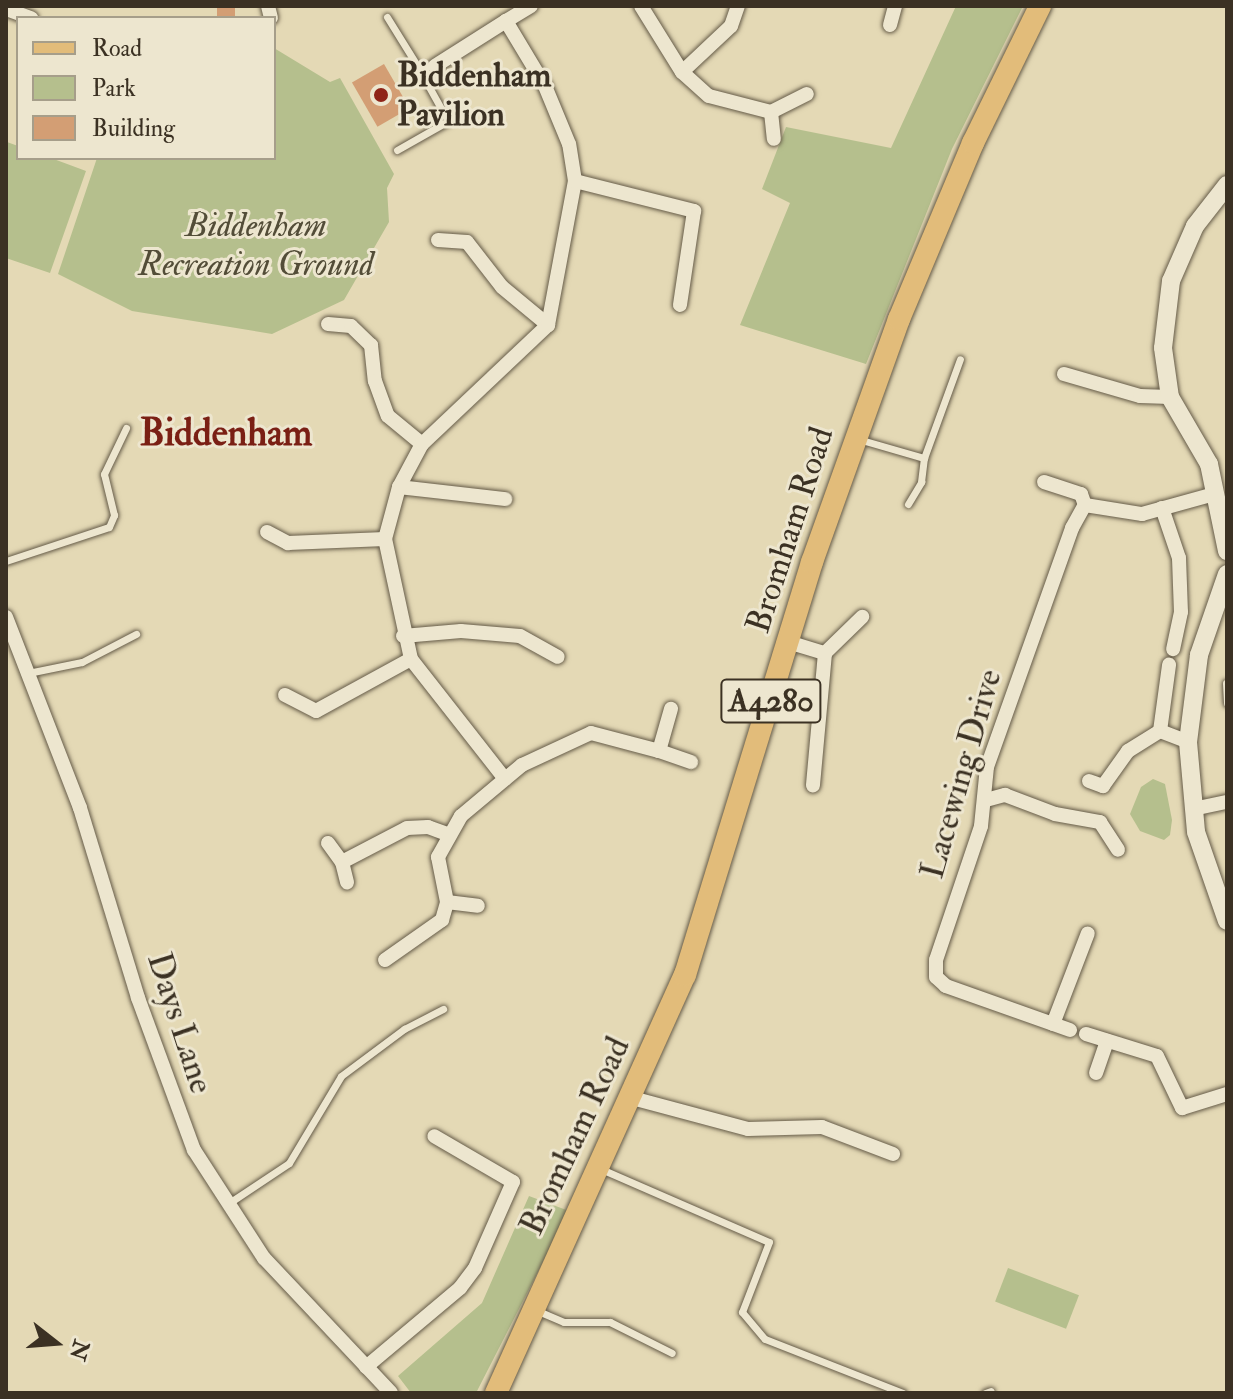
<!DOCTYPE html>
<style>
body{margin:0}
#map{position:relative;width:1233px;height:1399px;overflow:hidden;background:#e4d9b5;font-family:"IM FELL Double Pica",serif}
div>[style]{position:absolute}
.green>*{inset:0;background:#b5bf8d;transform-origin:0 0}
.building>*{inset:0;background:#d39e74;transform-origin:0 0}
.roads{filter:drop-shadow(0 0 2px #655b48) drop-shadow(0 0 2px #655b48)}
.service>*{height:7px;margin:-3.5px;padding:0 3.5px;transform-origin:3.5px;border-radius:3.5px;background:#ede6cf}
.minor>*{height:14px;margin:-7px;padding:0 7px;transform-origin:7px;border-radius:7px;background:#ede6cf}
.tertiary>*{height:18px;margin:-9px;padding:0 9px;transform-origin:9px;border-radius:9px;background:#ede6cf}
.primary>*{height:22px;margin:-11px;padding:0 11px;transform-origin:11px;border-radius:11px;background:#e2bc7a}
.dots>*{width:22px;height:22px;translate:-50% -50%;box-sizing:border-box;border:4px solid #ede6cf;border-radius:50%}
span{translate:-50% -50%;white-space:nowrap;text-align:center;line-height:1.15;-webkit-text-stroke:6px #ede6cf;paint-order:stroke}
.shield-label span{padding:2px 6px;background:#ede6cf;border:2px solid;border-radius:6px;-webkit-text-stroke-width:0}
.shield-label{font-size:32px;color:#3b3123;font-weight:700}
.poi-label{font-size:34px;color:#3b3123;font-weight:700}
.left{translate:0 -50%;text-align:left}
.park-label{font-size:34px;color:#534d38;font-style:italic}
.street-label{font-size:34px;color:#3b3123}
.quarter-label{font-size:38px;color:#7a1f14;font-weight:700}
.frame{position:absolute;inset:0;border:8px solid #3b3123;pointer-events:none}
.legend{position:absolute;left:16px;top:16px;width:260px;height:144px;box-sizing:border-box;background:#ede6cf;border:2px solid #a69e8a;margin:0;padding:10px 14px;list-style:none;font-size:24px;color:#3b3123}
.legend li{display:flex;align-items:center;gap:16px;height:40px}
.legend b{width:40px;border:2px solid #a69e8a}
.north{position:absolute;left:16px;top:1303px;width:80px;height:80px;-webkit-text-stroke:6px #ede6cf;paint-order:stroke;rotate:107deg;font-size:22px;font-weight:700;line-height:32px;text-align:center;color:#3b3123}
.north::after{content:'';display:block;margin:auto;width:28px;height:36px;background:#3b3123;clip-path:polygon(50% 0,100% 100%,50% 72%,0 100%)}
</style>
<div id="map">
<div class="green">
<div style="clip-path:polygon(956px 6px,1023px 6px,952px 149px,866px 364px,740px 325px,790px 203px,762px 189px,786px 127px,891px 148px)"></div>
<div style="clip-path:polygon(274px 48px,330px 82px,340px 78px,394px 174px,387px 188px,389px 222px,344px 300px,272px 334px,132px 311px,58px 274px,97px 158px,274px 158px)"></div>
<div style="clip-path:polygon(7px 142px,18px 146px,18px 158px,51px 158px,86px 171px,50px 273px,6px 258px)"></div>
<div style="clip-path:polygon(1153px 779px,1165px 784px,1172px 820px,1170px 835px,1164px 840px,1140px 831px,1130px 814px,1141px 787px)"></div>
<div style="clip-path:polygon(529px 1196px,569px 1211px,476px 1393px,411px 1393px,398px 1376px,482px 1303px)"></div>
<div style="left:1008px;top:1268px;width:76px;height:36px;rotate:21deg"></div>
</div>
<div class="building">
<div style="left:217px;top:6px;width:18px;height:12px"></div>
<div style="left:384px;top:64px;width:51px;height:37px;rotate:60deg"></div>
</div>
<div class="roads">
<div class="service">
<div style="left:387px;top:17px;width:59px;rotate:58.2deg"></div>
<div style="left:418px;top:67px;width:17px;rotate:-3deg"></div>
<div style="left:397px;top:150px;width:59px;rotate:-29.6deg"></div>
<div style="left:448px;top:121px;width:62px;rotate:-119.1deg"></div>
<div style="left:858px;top:439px;width:69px;rotate:16.1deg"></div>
<div style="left:924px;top:458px;width:105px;rotate:-70deg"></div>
<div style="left:908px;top:504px;width:26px;rotate:-59deg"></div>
<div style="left:921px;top:482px;width:24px;rotate:-83deg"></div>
<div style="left:6px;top:561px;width:108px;rotate:-18.3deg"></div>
<div style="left:109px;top:527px;width:13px;rotate:-67deg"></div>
<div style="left:114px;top:515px;width:42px;rotate:-103.7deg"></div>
<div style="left:104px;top:474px;width:51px;rotate:-64.4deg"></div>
<div style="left:28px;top:673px;width:55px;rotate:-11.5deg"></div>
<div style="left:82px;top:662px;width:61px;rotate:-27.4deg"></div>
<div style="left:1226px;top:683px;width:20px;rotate:87deg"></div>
<div style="left:601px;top:1169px;width:183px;rotate:23.5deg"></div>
<div style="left:769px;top:1242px;width:75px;rotate:111.1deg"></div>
<div style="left:742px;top:1312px;width:35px;rotate:50deg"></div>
<div style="left:765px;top:1339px;width:148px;rotate:21.4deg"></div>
<div style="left:229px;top:1203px;width:72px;rotate:-33.7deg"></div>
<div style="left:289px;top:1163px;width:101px;rotate:-59.1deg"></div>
<div style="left:341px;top:1076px;width:79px;rotate:-36.7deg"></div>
<div style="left:404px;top:1029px;width:44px;rotate:-27.1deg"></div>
<div style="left:538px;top:1311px;width:28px;rotate:23deg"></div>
<div style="left:564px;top:1322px;width:46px"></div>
<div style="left:610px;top:1322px;width:69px;rotate:26.6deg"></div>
<div style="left:985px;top:1393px;width:6px;rotate:-18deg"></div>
</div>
<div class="minor">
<div style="left:268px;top:6px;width:12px;rotate:76deg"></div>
<div style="left:641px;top:6px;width:78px;rotate:58.2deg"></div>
<div style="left:682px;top:72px;width:36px;rotate:42deg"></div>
<div style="left:709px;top:96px;width:64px;rotate:14.5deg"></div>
<div style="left:771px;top:112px;width:40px;rotate:-26.6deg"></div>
<div style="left:6px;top:9px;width:27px;rotate:20deg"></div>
<div style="left:890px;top:25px;width:20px;rotate:-75deg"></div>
<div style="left:435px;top:66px;width:84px;rotate:-32.4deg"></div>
<div style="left:682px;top:72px;width:67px;rotate:-43.2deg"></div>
<div style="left:731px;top:26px;width:21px;rotate:-71deg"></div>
<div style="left:771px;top:112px;width:27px;rotate:84deg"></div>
<div style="left:575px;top:181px;width:123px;rotate:14.1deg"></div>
<div style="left:694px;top:211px;width:95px;rotate:98.5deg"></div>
<div style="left:438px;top:240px;width:29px;rotate:4deg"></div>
<div style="left:467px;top:242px;width:57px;rotate:52.1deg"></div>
<div style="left:502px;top:287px;width:60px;rotate:39.6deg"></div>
<div style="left:328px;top:324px;width:23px;rotate:5deg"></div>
<div style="left:351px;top:326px;width:28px;rotate:44deg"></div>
<div style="left:371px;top:345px;width:36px;rotate:84deg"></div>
<div style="left:375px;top:381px;width:37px;rotate:70deg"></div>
<div style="left:388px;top:416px;width:44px;rotate:39.5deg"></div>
<div style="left:1064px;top:374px;width:79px;rotate:16.1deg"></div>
<div style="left:1140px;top:396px;width:30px;rotate:2deg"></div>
<div style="left:1044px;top:482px;width:39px;rotate:18deg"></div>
<div style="left:1081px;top:494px;width:12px;rotate:70deg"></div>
<div style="left:399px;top:487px;width:107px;rotate:6.5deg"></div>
<div style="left:1085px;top:505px;width:58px;rotate:9deg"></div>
<div style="left:1142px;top:514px;width:75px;rotate:-15.5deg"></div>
<div style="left:1162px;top:508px;width:53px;rotate:71.2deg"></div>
<div style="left:1179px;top:558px;width:54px;rotate:87.9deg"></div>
<div style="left:1181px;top:612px;width:38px;rotate:102deg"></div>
<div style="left:267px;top:532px;width:24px;rotate:28deg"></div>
<div style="left:288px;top:543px;width:97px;rotate:-2.4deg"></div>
<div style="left:6px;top:617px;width:205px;rotate:68.8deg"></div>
<div style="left:80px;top:808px;width:199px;rotate:73deg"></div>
<div style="left:138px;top:998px;width:162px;rotate:69.8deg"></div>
<div style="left:194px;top:1150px;width:129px;rotate:57.1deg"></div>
<div style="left:264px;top:1258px;width:185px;rotate:46.7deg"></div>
<div style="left:403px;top:636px;width:58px;rotate:-4.9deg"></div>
<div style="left:461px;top:631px;width:59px;rotate:4.8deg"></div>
<div style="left:520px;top:636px;width:43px;rotate:28.9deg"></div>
<div style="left:788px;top:642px;width:39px;rotate:17deg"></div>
<div style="left:825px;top:653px;width:133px;rotate:95.2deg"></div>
<div style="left:825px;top:653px;width:52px;rotate:-44.2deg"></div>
<div style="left:285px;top:695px;width:35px;rotate:27deg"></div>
<div style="left:316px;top:711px;width:108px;rotate:-28.7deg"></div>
<div style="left:1160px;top:731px;width:30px;rotate:21deg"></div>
<div style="left:659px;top:751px;width:34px;rotate:19deg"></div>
<div style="left:505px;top:779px;width:152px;rotate:-128.1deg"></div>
<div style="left:411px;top:659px;width:123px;rotate:-102.2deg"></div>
<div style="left:385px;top:539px;width:54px;rotate:-74.9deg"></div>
<div style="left:399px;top:487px;width:49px;rotate:-61.9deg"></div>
<div style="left:422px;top:444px;width:173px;rotate:-43.4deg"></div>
<div style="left:548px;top:325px;width:147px;rotate:-79.4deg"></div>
<div style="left:575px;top:181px;width:37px;rotate:-99deg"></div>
<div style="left:569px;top:144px;width:63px;rotate:-112.5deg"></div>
<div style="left:545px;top:86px;width:76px;rotate:-121deg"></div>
<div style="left:506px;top:21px;width:29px;rotate:-31deg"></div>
<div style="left:1089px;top:781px;width:15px;rotate:20deg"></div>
<div style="left:1103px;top:786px;width:43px;rotate:-54.5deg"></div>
<div style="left:1128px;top:751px;width:38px;rotate:-32deg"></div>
<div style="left:1160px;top:731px;width:67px;rotate:-82.2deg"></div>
<div style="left:986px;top:800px;width:20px;rotate:-15deg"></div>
<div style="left:1005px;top:795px;width:53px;rotate:20.8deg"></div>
<div style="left:1055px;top:814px;width:46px;rotate:10.1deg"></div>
<div style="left:1100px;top:822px;width:33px;rotate:57deg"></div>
<div style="left:1193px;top:809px;width:35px;rotate:-12deg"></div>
<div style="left:328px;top:843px;width:24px;rotate:54deg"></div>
<div style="left:342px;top:862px;width:73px;rotate:-27.6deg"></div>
<div style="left:407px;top:828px;width:21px;rotate:-3deg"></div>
<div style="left:428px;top:827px;width:20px;rotate:20deg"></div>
<div style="left:342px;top:862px;width:21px;rotate:76deg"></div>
<div style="left:447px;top:902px;width:31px;rotate:7deg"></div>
<div style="left:385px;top:960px;width:70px;rotate:-35.1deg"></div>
<div style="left:442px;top:920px;width:19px;rotate:-74deg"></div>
<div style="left:447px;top:902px;width:46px;rotate:-101.3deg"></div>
<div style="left:438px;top:857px;width:47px;rotate:-60.7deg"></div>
<div style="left:461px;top:816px;width:80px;rotate:-39.9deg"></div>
<div style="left:522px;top:765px;width:76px;rotate:-24.9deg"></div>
<div style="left:591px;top:733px;width:70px;rotate:14.8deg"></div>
<div style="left:659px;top:751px;width:44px;rotate:-74.1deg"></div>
<div style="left:1053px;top:1024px;width:97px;rotate:-69deg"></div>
<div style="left:1070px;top:1030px;width:132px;rotate:-160.5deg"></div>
<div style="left:946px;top:986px;width:13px;rotate:-138deg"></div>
<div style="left:936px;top:977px;width:17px;rotate:-90deg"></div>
<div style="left:936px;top:960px;width:141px;rotate:-71.4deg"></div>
<div style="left:981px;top:826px;width:59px;rotate:-84.2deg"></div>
<div style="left:987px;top:767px;width:254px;rotate:-70.4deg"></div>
<div style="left:1072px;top:528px;width:26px;rotate:-61deg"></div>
<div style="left:1086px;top:1034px;width:74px;rotate:17.2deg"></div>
<div style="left:1157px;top:1056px;width:58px;rotate:64.3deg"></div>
<div style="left:1182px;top:1108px;width:47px;rotate:-17.3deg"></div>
<div style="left:1096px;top:1073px;width:34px;rotate:-71deg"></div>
<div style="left:632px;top:1098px;width:120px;rotate:15deg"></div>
<div style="left:748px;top:1129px;width:74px;rotate:-1.5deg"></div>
<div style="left:822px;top:1127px;width:76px;rotate:20.8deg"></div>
<div style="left:366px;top:1367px;width:123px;rotate:-40deg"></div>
<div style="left:460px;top:1288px;width:25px;rotate:-53deg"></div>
<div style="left:475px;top:1268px;width:94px;rotate:-66.2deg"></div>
<div style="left:513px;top:1182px;width:91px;rotate:-149.8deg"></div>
</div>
<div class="tertiary">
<div style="left:1227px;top:185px;width:52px;rotate:128deg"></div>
<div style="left:1195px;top:226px;width:60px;rotate:113.6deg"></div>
<div style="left:1171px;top:281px;width:67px;rotate:96.8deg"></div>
<div style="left:1163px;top:348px;width:49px;rotate:81.9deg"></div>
<div style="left:1170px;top:397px;width:78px;rotate:59.8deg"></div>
<div style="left:1209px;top:464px;width:89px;rotate:78.3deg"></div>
<div style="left:1227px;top:574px;width:86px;rotate:109.1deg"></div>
<div style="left:1199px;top:655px;width:88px;rotate:97.2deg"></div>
<div style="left:1188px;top:742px;width:90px;rotate:84.9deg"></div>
<div style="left:1196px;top:832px;width:94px;rotate:70.8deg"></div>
</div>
<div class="primary">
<div style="left:496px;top:1393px;width:459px;rotate:-65.7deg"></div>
<div style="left:685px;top:975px;width:432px;rotate:-72.9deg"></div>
<div style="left:812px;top:562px;width:258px;rotate:-70.3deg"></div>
<div style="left:899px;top:319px;width:191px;rotate:-67.2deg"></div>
<div style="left:973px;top:143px;width:153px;rotate:-63.9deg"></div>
</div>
</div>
<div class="dots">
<div style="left:381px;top:95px;background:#8f2418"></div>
</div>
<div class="shield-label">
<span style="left:771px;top:701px">A4280</span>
</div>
<div class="poi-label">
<span class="left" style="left:397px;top:95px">Biddenham<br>Pavilion</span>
</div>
<div class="park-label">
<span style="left:256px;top:245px">Biddenham<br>Recreation Ground</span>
</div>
<div class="street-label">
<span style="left:790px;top:530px;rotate:-72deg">Bromham Road</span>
<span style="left:961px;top:774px;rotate:-74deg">Lacewing Drive</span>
<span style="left:180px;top:1023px;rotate:72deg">Days Lane</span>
<span style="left:575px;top:1136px;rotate:-65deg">Bromham Road</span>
</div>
<div class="quarter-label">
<span style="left:226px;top:434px">Biddenham</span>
</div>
<div class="frame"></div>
<ul class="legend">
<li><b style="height:10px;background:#e2bc7a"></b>Road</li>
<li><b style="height:22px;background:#b5bf8d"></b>Park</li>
<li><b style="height:22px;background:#d39e74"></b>Building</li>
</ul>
<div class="north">N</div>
</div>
